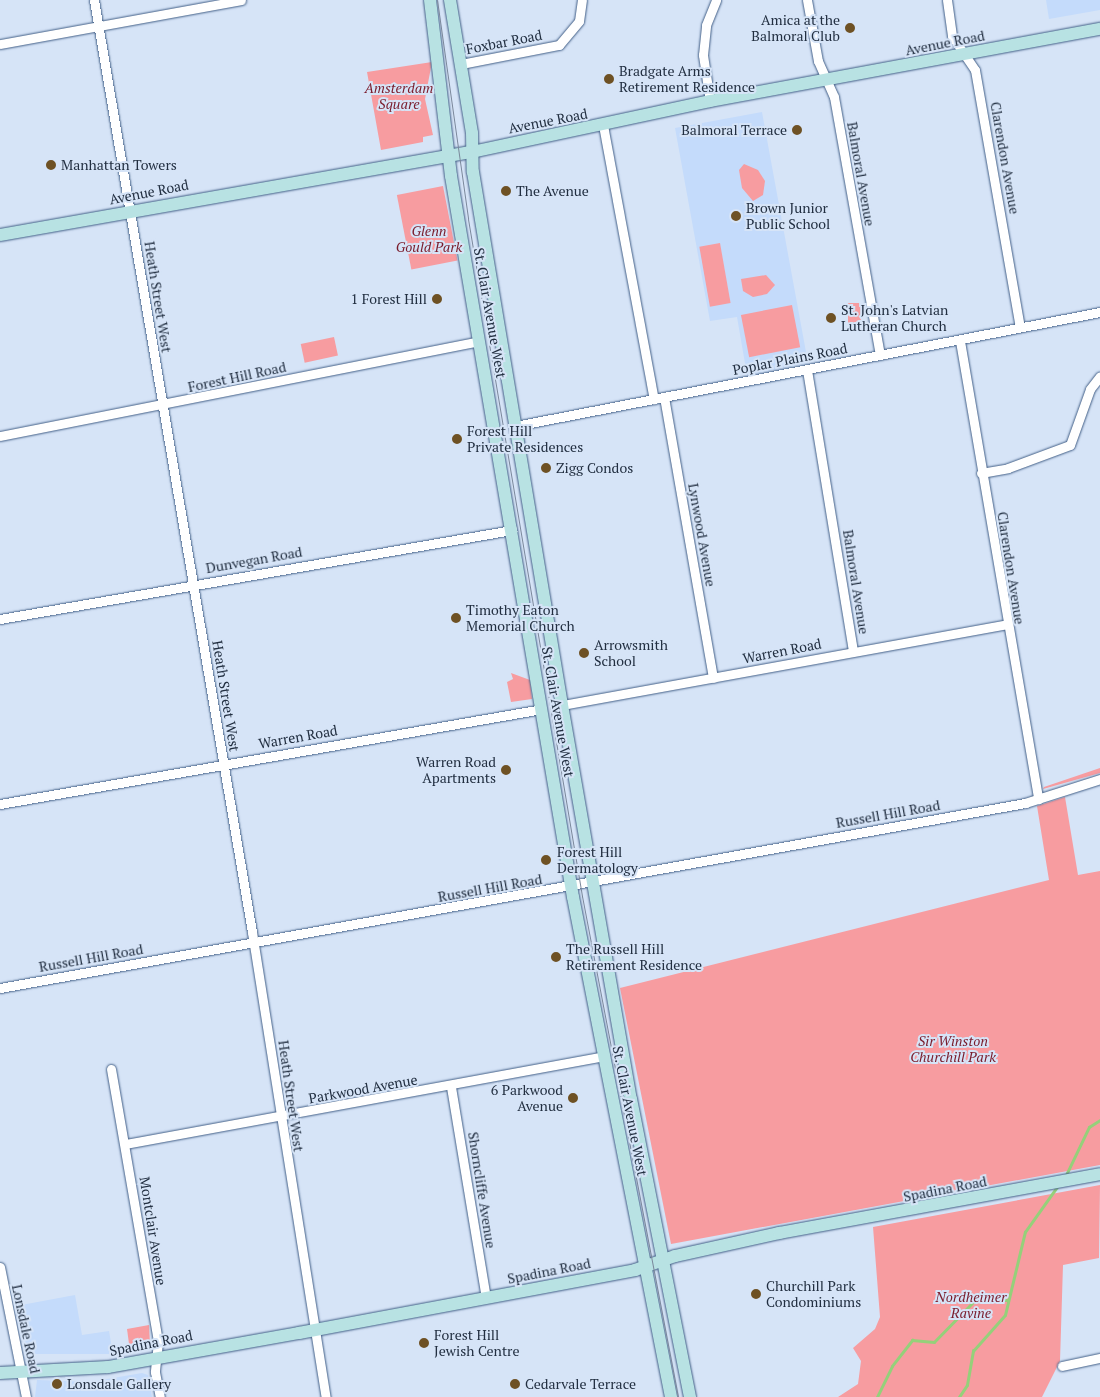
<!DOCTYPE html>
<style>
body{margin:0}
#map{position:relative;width:1100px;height:1397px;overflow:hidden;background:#d6e4f7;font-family:"PT Serif",serif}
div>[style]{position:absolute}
.built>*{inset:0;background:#c4dbfb}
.green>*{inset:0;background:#f79ca0;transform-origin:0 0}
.stream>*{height:2.5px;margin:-1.25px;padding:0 1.25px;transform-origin:1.25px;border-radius:1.25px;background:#95d07a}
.roads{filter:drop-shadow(0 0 1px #425f87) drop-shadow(0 0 1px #425f87)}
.street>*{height:9px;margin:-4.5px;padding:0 4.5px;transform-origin:4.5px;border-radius:4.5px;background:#fff}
.secondary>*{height:12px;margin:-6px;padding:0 6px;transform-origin:6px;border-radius:6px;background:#b8e2e3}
.tram>*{height:1px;margin:-0.5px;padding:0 0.5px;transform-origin:0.5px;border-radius:0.5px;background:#7a879a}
.dots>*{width:14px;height:14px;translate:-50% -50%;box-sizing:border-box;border:2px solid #d6e4f7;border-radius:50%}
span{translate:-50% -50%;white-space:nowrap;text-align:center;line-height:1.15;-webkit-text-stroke:4px #d6e4f7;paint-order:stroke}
.poi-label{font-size:14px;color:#222f41}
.right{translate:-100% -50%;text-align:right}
.left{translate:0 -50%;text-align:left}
.street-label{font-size:14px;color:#222f41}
.park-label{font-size:14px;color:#7a1b2b;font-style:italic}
</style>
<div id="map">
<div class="built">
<div style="clip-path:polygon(1046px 0,1100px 0,1100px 10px,1049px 19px)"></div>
<div style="clip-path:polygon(762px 112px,808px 363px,747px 375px,737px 317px,710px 321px,675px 128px)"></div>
<div style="clip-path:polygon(75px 1295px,82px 1335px,109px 1331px,113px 1354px,28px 1354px,16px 1306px)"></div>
<div style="clip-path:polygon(142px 1373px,148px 1375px,152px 1397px,35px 1397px,37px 1380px,90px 1382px)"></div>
</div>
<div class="green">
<div style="clip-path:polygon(432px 62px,425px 99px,433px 135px,423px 137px,423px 142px,381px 150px,367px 72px)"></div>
<div style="clip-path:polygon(744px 164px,758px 170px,765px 181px,763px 195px,753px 201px,742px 188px,739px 170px)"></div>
<div style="left:443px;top:186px;width:76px;height:47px;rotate:79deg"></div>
<div style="left:720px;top:243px;width:61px;height:21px;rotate:80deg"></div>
<div style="clip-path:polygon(766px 275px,775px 285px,767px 294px,753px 297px,743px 291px,741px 279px)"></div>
<div style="left:848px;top:303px;width:13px;height:23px"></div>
<div style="left:792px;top:305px;width:43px;height:52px;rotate:79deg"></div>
<div style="left:334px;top:337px;width:19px;height:34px;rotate:78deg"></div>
<div style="clip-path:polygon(511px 673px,530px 680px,532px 699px,511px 702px,507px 682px,513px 679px)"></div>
<div style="clip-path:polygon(1100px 768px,1100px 773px,1043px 789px,1044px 787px)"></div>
<div style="clip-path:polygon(1065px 797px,1078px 875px,1100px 871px,1100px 1165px,671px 1244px,620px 988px,1049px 880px,1037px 806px)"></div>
<div style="clip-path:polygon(1100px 1185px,1099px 1258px,1063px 1265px,1060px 1361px,1042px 1397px,838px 1397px,858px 1384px,861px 1361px,853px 1348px,875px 1329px,880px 1317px,873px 1227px)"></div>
<div style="clip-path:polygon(149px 1325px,150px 1345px,130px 1351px,127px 1329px)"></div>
</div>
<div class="stream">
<div style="left:1066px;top:1175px;width:53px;rotate:-64.4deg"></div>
<div style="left:1089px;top:1127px;width:13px;rotate:-32deg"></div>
<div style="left:877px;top:1397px;width:34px;rotate:-64deg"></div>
<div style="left:892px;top:1366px;width:33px;rotate:-52deg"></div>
<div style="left:912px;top:1340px;width:22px;rotate:5deg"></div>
<div style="left:934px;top:1342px;width:63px;rotate:-45.6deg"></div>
<div style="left:978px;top:1297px;width:30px;rotate:6deg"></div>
<div style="left:959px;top:1397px;width:14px;rotate:-56deg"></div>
<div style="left:967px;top:1385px;width:35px;rotate:-80deg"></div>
<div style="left:973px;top:1351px;width:48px;rotate:-48.4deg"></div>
<div style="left:1005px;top:1315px;width:85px;rotate:-76.5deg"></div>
<div style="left:1025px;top:1232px;width:55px;rotate:-54.6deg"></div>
</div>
<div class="roads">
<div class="street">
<div style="left:94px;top:0;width:945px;rotate:80.38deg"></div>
<div style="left:252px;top:932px;width:471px;rotate:81deg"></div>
<div style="left:807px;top:0;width:62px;rotate:79.8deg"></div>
<div style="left:818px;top:61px;width:39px;rotate:66deg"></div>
<div style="left:834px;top:97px;width:262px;rotate:79.9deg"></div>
<div style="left:947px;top:0;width:36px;rotate:82deg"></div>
<div style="left:952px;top:36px;width:41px;rotate:55.9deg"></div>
<div style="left:975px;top:70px;width:261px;rotate:80.1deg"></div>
<div style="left:0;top:44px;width:245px;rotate:-10.3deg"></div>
<div style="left:461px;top:64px;width:100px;rotate:-11deg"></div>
<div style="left:559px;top:45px;width:31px;rotate:-50deg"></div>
<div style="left:579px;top:21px;width:21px;rotate:-82deg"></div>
<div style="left:710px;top:101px;width:47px;rotate:-98.7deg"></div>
<div style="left:703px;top:55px;width:30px;rotate:-84deg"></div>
<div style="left:706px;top:25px;width:27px;rotate:-68deg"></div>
<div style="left:603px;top:125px;width:279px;rotate:79.5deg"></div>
<div style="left:960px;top:341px;width:465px;rotate:80.3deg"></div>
<div style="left:807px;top:370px;width:285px;rotate:80.7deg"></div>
<div style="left:664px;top:397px;width:285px;rotate:80.1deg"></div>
<div style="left:515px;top:426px;width:596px;rotate:-11.03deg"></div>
<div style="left:0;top:436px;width:488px;rotate:-11.2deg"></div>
<div style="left:981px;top:473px;width:27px;rotate:-10deg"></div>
<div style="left:1008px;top:468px;width:66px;rotate:-20.4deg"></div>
<div style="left:1070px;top:445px;width:59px;rotate:-70.3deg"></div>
<div style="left:1090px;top:389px;width:16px;rotate:-52deg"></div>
<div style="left:0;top:619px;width:520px;rotate:-9.86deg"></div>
<div style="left:562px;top:705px;width:451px;rotate:-10.3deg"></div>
<div style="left:0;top:804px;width:550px;rotate:-9.94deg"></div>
<div style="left:0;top:988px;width:1042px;rotate:-10.23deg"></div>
<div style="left:1025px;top:803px;width:79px;rotate:-17.7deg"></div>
<div style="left:111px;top:1069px;width:277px;rotate:80.2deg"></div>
<div style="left:158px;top:1342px;width:30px;rotate:96deg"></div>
<div style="left:155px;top:1372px;width:25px;rotate:79deg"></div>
<div style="left:451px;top:1087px;width:214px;rotate:80.6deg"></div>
<div style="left:125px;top:1144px;width:488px;rotate:-10.4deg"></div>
<div style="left:0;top:1267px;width:133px;rotate:78.7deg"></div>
<div style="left:1062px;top:1366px;width:39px;rotate:-12deg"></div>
</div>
<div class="secondary">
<div style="left:430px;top:0;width:177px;rotate:83.2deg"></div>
<div style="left:451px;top:176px;width:731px;rotate:80.4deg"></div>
<div style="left:573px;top:897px;width:510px;rotate:78.91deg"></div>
<div style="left:450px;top:0;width:135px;rotate:80.6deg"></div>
<div style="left:472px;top:133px;width:39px;rotate:89deg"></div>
<div style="left:473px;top:172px;width:540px;rotate:80.52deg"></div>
<div style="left:562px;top:705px;width:400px;rotate:80.1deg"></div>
<div style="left:631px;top:1099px;width:304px;rotate:78.8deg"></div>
<div style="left:0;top:235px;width:479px;rotate:-10deg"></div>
<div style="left:472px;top:152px;width:243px;rotate:-12.1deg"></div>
<div style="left:710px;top:101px;width:397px;rotate:-10.5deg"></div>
<div style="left:0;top:1373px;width:108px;rotate:-3.2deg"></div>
<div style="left:108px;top:1367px;width:194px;rotate:-10.1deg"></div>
<div style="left:299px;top:1333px;width:342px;rotate:-10.6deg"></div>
<div style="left:635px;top:1270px;width:42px;rotate:-19.3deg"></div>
<div style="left:675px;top:1256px;width:107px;rotate:-12.5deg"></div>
<div style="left:779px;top:1233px;width:326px;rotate:-10.4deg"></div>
</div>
</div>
<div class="tram">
<div style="left:437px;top:0;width:221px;rotate:81.9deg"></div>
<div style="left:468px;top:219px;width:687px;rotate:80.44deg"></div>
<div style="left:582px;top:896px;width:510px;rotate:79.15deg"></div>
</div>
<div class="dots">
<div style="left:850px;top:28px;background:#6e5124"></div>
<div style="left:609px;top:79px;background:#6e5124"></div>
<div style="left:797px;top:130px;background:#6e5124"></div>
<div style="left:51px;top:165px;background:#6e5124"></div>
<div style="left:506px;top:191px;background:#6e5124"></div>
<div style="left:736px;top:216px;background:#6e5124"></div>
<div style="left:437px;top:299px;background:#6e5124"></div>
<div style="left:831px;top:318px;background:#6e5124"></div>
<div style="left:457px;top:439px;background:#6e5124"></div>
<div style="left:546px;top:468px;background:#6e5124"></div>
<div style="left:456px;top:618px;background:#6e5124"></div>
<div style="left:584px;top:653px;background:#6e5124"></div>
<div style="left:506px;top:770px;background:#6e5124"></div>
<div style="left:546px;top:860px;background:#6e5124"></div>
<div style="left:556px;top:957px;background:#6e5124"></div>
<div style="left:573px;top:1098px;background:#6e5124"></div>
<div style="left:756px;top:1294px;background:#6e5124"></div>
<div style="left:424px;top:1343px;background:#6e5124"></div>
<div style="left:57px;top:1384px;background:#6e5124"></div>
<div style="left:515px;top:1384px;background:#6e5124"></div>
</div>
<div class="poi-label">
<span class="right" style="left:840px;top:28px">Amica at the<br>Balmoral Club</span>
<span class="left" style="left:619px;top:79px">Bradgate Arms<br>Retirement Residence</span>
<span class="right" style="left:787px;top:130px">Balmoral Terrace</span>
<span class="left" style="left:61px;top:165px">Manhattan Towers</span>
<span class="left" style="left:516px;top:191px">The Avenue</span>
<span class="left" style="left:746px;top:216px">Brown Junior<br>Public School</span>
<span class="right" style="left:427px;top:299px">1 Forest Hill</span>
<span class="left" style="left:841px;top:318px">St. John's Latvian<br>Lutheran Church</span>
<span class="left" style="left:467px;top:439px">Forest Hill<br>Private Residences</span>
<span class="left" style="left:556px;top:468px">Zigg Condos</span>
<span class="left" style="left:466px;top:618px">Timothy Eaton<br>Memorial Church</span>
<span class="left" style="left:594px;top:653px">Arrowsmith<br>School</span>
<span class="right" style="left:496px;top:770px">Warren Road<br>Apartments</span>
<span class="left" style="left:557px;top:860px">Forest Hill<br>Dermatology</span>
<span class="left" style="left:566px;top:957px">The Russell Hill<br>Retirement Residence</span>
<span class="right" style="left:563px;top:1098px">6 Parkwood<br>Avenue</span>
<span class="left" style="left:766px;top:1294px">Churchill Park<br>Condominiums</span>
<span class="left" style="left:434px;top:1343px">Forest Hill<br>Jewish Centre</span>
<span class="left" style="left:67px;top:1384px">Lonsdale Gallery</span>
<span class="left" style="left:525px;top:1384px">Cedarvale Terrace</span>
</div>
<div class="street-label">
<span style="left:504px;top:42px;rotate:-11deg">Foxbar Road</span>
<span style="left:945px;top:43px;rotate:-11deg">Avenue Road</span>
<span style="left:548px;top:121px;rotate:-11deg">Avenue Road</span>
<span style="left:1005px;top:158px;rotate:80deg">Clarendon Avenue</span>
<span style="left:861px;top:174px;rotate:80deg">Balmoral Avenue</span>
<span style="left:149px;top:192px;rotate:-11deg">Avenue Road</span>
<span style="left:158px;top:297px;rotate:81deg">Heath Street West</span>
<span style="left:490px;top:313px;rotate:80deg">St. Clair Avenue West</span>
<span style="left:790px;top:359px;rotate:-11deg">Poplar Plains Road</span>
<span style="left:237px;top:377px;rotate:-12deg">Forest Hill Road</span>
<span style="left:702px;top:535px;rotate:80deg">Lynwood Avenue</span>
<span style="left:254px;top:560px;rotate:-10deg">Dunvegan Road</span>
<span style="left:1011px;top:568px;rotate:81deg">Clarendon Avenue</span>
<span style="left:856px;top:582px;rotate:81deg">Balmoral Avenue</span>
<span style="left:782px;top:651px;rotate:-11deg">Warren Road</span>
<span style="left:226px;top:696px;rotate:81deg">Heath Street West</span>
<span style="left:558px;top:712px;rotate:80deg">St. Clair Avenue West</span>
<span style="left:298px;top:737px;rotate:-10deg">Warren Road</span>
<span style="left:888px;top:814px;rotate:-10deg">Russell Hill Road</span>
<span style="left:490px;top:888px;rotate:-10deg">Russell Hill Road</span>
<span style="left:91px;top:958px;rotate:-10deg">Russell Hill Road</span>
<span style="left:363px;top:1089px;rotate:-10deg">Parkwood Avenue</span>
<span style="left:291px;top:1096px;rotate:82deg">Heath Street West</span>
<span style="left:630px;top:1111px;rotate:79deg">St. Clair Avenue West</span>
<span style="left:945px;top:1189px;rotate:-11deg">Spadina Road</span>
<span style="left:482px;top:1190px;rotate:81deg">Shorncliffe Avenue</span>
<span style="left:153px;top:1231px;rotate:81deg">Montclair Avenue</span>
<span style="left:549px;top:1271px;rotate:-11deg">Spadina Road</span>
<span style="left:26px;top:1329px;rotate:78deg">Lonsdale Road</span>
<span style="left:151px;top:1343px;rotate:-11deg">Spadina Road</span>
</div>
<div class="park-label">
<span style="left:399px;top:96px">Amsterdam<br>Square</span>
<span style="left:429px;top:239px">Glenn<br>Gould Park</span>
<span style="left:953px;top:1049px">Sir Winston<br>Churchill Park</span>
<span style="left:971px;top:1305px">Nordheimer<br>Ravine</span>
</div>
</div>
